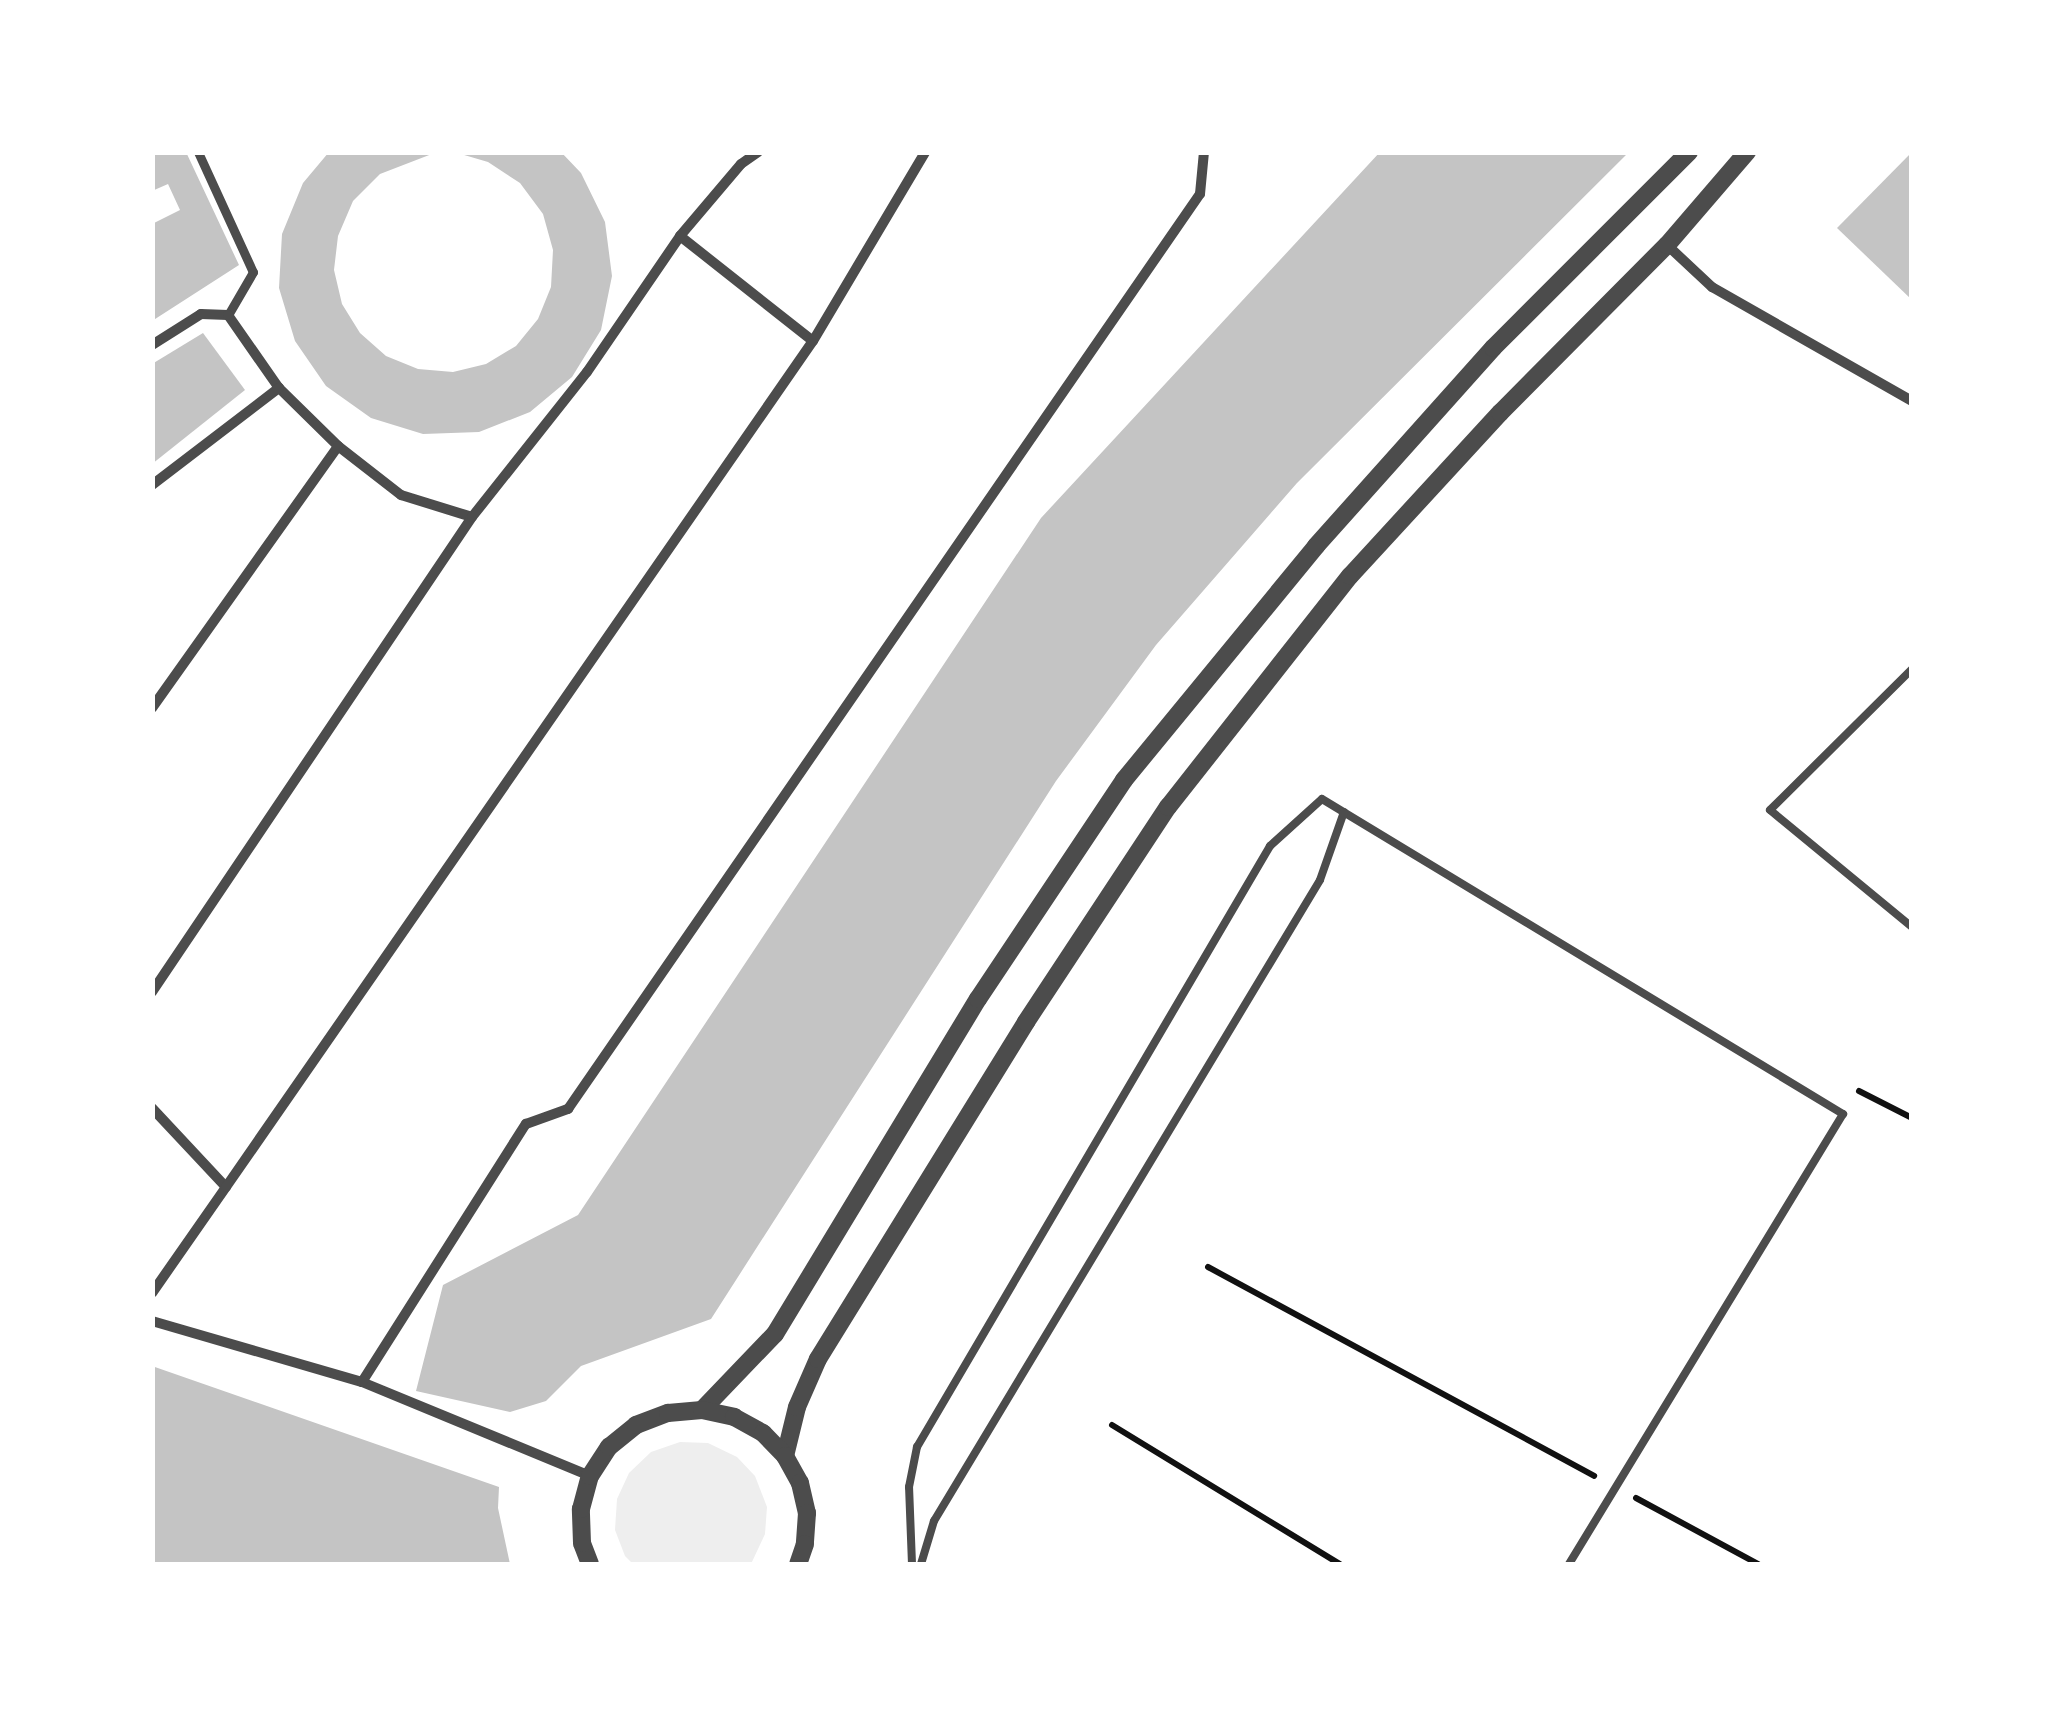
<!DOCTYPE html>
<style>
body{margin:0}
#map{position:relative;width:2064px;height:1717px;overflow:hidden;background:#fff;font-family:"Open Sans",sans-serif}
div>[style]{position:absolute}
.green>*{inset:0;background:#eee}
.building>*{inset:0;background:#c4c4c4}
.path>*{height:6px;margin:-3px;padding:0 3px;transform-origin:3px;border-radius:3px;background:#111}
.service>*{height:8px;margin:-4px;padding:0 4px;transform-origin:4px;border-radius:4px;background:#4c4c4c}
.pedestrian>*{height:9px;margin:-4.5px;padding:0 4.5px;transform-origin:4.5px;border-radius:4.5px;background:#4c4c4c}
.minor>*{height:10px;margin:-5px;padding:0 5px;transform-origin:5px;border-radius:5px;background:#4c4c4c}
.tertiary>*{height:18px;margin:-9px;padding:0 9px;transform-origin:9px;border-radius:9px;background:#4c4c4c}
span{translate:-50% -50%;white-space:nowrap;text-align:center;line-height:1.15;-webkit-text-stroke:9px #fff;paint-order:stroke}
.frame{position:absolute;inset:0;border:155px solid #fff;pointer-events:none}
</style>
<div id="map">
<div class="green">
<div style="clip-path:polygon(680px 1442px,708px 1443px,737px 1457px,755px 1476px,767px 1507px,765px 1534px,751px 1564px,633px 1564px,625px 1556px,615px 1530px,617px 1499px,629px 1473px,651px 1452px)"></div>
</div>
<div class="building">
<div style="clip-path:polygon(152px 152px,186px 152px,239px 265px,152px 321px,152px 224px,180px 210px,168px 184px,152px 191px)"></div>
<div style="clip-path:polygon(329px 152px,437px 152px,380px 174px,353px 201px,338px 236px,334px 270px,342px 304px,360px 333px,386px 356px,418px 369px,453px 372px,486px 364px,516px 346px,538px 319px,551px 287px,553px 250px,543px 214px,520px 183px,488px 162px,454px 152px,561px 152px,581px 173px,605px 222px,612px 276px,601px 330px,572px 377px,530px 412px,479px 432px,423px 434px,371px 418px,326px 386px,295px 341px,279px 288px,282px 234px,303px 183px)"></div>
<div style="clip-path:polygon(1380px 152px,1629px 152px,1297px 483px,1156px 645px,1056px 781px,711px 1319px,581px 1366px,546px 1401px,510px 1412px,416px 1391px,443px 1285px,578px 1215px,1041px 518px)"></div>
<div style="clip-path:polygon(1912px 152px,1912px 300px,1837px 228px)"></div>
<div style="clip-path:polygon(203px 333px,245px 390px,152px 464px,152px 364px)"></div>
<div style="clip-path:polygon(152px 1366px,499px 1487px,498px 1508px,510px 1564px,152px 1564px)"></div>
</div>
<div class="path">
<div style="left:1859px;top:1091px;width:59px;rotate:27deg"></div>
<div style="left:1208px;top:1267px;width:439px;rotate:28.4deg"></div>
<div style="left:1112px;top:1425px;width:267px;rotate:31.4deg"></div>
<div style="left:1636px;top:1498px;width:139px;rotate:28.4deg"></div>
</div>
<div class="service">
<div style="left:1912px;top:669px;width:200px;rotate:135.2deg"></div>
<div style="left:1770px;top:810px;width:184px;rotate:39.5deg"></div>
<div style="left:912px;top:1564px;width:77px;rotate:-92.2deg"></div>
<div style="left:909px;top:1487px;width:41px;rotate:-78.7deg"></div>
<div style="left:917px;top:1447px;width:697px;rotate:-59.57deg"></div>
<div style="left:1270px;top:846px;width:70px;rotate:-42.1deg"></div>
<div style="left:1322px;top:799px;width:609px;rotate:31.16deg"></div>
<div style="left:1843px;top:1114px;width:527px;rotate:121.34deg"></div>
<div style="left:921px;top:1564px;width:45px;rotate:-73.2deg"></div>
<div style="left:934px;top:1521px;width:748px;rotate:-58.94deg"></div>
<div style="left:1320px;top:880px;width:72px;rotate:-70.6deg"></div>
</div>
<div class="pedestrian">
<div style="left:198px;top:152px;width:132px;rotate:65.4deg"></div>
<div style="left:253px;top:272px;width:50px;rotate:120.2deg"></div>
</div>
<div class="minor">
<div style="left:680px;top:236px;width:169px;rotate:38.3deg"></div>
<div style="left:1667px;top:245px;width:62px;rotate:43deg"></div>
<div style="left:1712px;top:287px;width:230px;rotate:29.7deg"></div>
<div style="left:152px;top:345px;width:58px;rotate:-32.3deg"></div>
<div style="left:201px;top:314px;width:27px;rotate:2deg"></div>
<div style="left:228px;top:315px;width:89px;rotate:55.1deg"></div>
<div style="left:279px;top:388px;width:83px;rotate:44.5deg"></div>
<div style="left:338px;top:446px;width:80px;rotate:37.9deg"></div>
<div style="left:401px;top:495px;width:74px;rotate:17.2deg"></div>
<div style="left:152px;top:485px;width:160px;rotate:-37.4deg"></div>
<div style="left:152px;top:708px;width:321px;rotate:-54.6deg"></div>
<div style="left:152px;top:992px;width:573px;rotate:-56.03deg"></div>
<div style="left:472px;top:517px;width:185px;rotate:-51.6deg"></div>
<div style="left:587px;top:372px;width:165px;rotate:-55.6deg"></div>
<div style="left:680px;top:236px;width:94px;rotate:-49.7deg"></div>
<div style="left:741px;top:164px;width:21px;rotate:-35deg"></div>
<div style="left:152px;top:1108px;width:108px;rotate:46.9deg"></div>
<div style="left:226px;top:1187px;width:129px;rotate:124.9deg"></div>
<div style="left:226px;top:1187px;width:1030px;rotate:-55.25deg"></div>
<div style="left:813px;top:341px;width:220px;rotate:-59.3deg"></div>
<div style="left:152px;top:1321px;width:219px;rotate:16.2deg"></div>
<div style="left:362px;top:1382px;width:247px;rotate:22.4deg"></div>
<div style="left:362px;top:1382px;width:306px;rotate:-57.6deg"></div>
<div style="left:526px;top:1124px;width:45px;rotate:-19.7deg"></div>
<div style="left:568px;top:1109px;width:1112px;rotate:-55.37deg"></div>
<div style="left:1200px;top:194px;width:42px;rotate:-84.6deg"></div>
</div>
<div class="tertiary">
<div style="left:702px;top:1410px;width:105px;rotate:-46.2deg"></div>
<div style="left:775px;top:1334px;width:392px;rotate:-58.8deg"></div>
<div style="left:978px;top:999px;width:263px;rotate:-56.3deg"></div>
<div style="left:1124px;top:780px;width:303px;rotate:-50.6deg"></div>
<div style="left:1316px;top:546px;width:266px;rotate:-48.2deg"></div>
<div style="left:1493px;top:348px;width:277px;rotate:-45deg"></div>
<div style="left:785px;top:1456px;width:50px;rotate:-76.2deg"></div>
<div style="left:797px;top:1407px;width:52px;rotate:-66.4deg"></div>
<div style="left:818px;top:1359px;width:396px;rotate:-58.3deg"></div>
<div style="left:1026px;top:1022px;width:258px;rotate:-56.6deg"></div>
<div style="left:1168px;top:807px;width:294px;rotate:-51.8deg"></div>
<div style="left:1350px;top:576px;width:222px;rotate:-47.4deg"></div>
<div style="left:1500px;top:413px;width:237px;rotate:-45.2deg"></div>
<div style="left:1667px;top:245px;width:123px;rotate:-49.3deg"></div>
<div style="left:590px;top:1564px;width:22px;rotate:-111deg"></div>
<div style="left:582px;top:1543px;width:34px;rotate:-92deg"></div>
<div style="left:581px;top:1509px;width:34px;rotate:-75deg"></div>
<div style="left:590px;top:1476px;width:35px;rotate:-57deg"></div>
<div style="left:609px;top:1447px;width:35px;rotate:-39deg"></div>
<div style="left:636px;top:1425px;width:34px;rotate:-21deg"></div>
<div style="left:668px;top:1413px;width:34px;rotate:-5deg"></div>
<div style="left:702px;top:1410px;width:33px;rotate:12deg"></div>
<div style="left:734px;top:1417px;width:33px;rotate:29deg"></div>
<div style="left:763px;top:1433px;width:32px;rotate:46deg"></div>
<div style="left:785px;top:1456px;width:31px;rotate:61deg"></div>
<div style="left:800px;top:1483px;width:31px;rotate:77deg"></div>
<div style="left:807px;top:1513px;width:31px;rotate:94deg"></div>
<div style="left:805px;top:1544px;width:21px;rotate:109deg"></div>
</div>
<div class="frame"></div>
</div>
